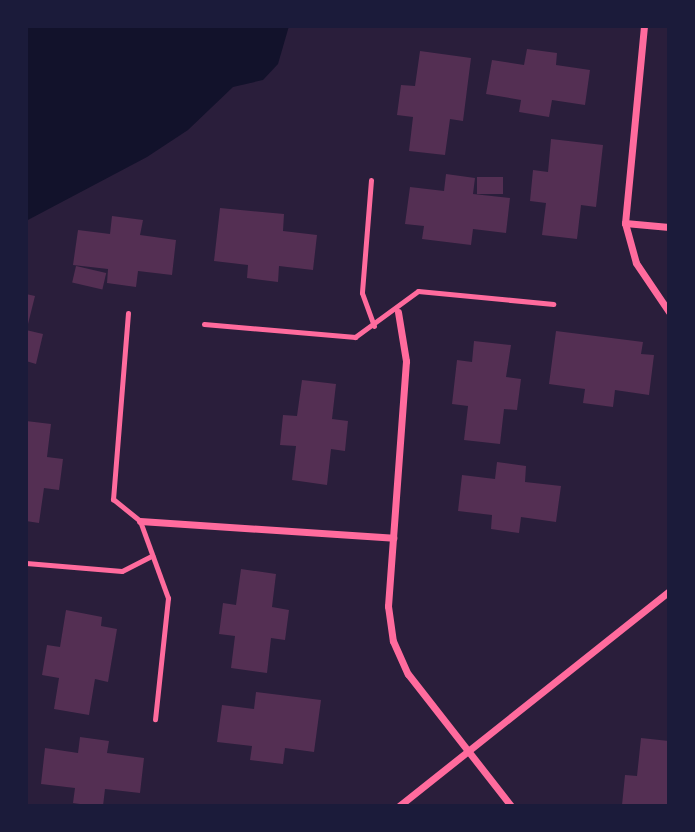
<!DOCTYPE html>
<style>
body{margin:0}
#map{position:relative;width:695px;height:832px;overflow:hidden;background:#1b1b3a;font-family:Cabin,sans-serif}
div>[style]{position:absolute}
.green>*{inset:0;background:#2a1e3b;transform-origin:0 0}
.water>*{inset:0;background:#12122b}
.building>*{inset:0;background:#542f53;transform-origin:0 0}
.service>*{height:5px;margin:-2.5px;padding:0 2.5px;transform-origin:2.5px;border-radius:2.5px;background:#ff6b9d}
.minor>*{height:7px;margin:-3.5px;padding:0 3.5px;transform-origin:3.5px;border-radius:3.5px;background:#ff6b9d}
span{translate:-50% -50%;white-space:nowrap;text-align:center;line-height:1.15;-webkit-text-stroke:5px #1b1b3a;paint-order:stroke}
.frame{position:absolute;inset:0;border:28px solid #1b1b3a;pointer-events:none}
</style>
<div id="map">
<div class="green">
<div style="left:26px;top:26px;width:643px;height:780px"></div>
</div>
<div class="water">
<div style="clip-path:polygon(26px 26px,289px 26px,278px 64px,263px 80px,233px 87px,188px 130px,147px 157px,26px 221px)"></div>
</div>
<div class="building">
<div style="clip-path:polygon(527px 49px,557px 53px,556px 65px,590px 70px,585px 105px,552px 100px,549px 117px,519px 112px,521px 100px,486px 94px,492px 60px,524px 65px)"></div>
<div style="clip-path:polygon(420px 51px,471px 58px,463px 121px,450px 119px,445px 155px,409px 151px,413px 117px,397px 115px,401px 85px,415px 86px)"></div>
<div style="clip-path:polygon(551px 139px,603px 145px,596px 207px,581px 205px,577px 239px,542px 235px,546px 203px,530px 201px,533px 170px,548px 172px)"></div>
<div style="clip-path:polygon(446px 174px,475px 178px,473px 194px,510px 198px,506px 233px,473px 229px,471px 245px,422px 239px,424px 226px,405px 224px,410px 187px,444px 191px)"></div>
<div style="left:477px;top:177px;width:26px;height:17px"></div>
<div style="clip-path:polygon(220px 208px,284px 214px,283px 231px,317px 235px,313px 270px,279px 266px,278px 282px,247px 278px,248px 265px,214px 261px)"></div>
<div style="clip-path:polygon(112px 216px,143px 220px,140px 235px,176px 240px,172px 275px,138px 271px,136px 287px,107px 283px,108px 269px,73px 265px,78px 230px,110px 234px)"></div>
<div style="left:76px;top:266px;width:31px;height:17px;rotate:13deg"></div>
<div style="clip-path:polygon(26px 294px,35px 296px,27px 328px,26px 328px)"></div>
<div style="clip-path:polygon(26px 330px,43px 334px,36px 364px,26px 361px)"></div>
<div style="clip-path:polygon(556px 331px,643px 342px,641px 354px,654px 355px,649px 395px,615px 390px,613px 407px,583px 403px,585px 389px,549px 384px)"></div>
<div style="clip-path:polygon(474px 341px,511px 345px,506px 377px,521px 379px,517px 410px,504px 409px,500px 444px,464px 440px,468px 406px,452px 404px,457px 360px,472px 362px)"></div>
<div style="clip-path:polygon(302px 380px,336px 384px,332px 419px,348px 421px,345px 451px,331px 449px,327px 485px,292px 480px,296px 446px,280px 445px,283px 415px,297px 416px)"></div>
<div style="clip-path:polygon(26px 421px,51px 424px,47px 457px,63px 459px,59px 490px,44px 488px,39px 523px,26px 521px)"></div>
<div style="clip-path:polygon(497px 462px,526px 466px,525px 482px,561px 486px,556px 522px,521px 517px,519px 533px,491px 529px,492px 515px,458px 511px,462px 475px,495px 479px)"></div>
<div style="clip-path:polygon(241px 569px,276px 574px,272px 607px,289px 610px,285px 640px,271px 638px,267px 673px,231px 668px,235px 636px,219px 634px,223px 603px,236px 605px)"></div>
<div style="clip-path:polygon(66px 610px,102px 617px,101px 626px,117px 629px,108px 682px,95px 679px,89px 715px,54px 709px,59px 678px,42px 675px,47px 645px,60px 647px)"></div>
<div style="clip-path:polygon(256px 692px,321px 700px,314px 752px,285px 748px,283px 764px,250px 760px,252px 746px,217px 742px,222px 705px,254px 709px)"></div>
<div style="clip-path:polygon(80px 737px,109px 741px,107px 753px,144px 758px,140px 793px,105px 789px,103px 806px,94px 806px,73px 803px,75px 788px,41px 784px,45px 748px,78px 753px)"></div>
<div style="clip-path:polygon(641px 738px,669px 741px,669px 806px,622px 805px,625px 775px,637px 776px)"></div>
</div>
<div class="service">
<div style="left:371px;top:180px;width:113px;rotate:94.6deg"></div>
<div style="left:362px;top:293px;width:35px;rotate:70deg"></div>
<div style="left:128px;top:313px;width:187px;rotate:94.6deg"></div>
<div style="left:113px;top:499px;width:35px;rotate:39deg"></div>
<div style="left:140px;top:521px;width:82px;rotate:70deg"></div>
<div style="left:168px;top:598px;width:122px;rotate:96.1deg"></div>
<div style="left:204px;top:324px;width:152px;rotate:4.9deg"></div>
<div style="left:355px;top:337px;width:78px;rotate:-36.1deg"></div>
<div style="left:418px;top:291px;width:136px;rotate:5.5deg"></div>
<div style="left:26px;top:563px;width:96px;rotate:4.8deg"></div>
<div style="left:122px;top:571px;width:34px;rotate:-27deg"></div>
</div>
<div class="minor">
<div style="left:644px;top:26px;width:198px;rotate:95.5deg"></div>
<div style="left:625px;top:223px;width:41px;rotate:74.6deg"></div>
<div style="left:636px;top:263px;width:59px;rotate:56deg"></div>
<div style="left:625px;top:223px;width:44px;rotate:5.2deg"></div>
<div style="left:398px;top:312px;width:50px;rotate:80.7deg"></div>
<div style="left:406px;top:361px;width:246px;rotate:94.2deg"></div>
<div style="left:388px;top:606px;width:35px;rotate:82deg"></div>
<div style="left:393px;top:641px;width:36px;rotate:66deg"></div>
<div style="left:408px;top:674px;width:167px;rotate:52deg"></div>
<div style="left:140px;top:521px;width:254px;rotate:3.8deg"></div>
<div style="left:399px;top:806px;width:345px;rotate:-38.5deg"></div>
</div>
<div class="frame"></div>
</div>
